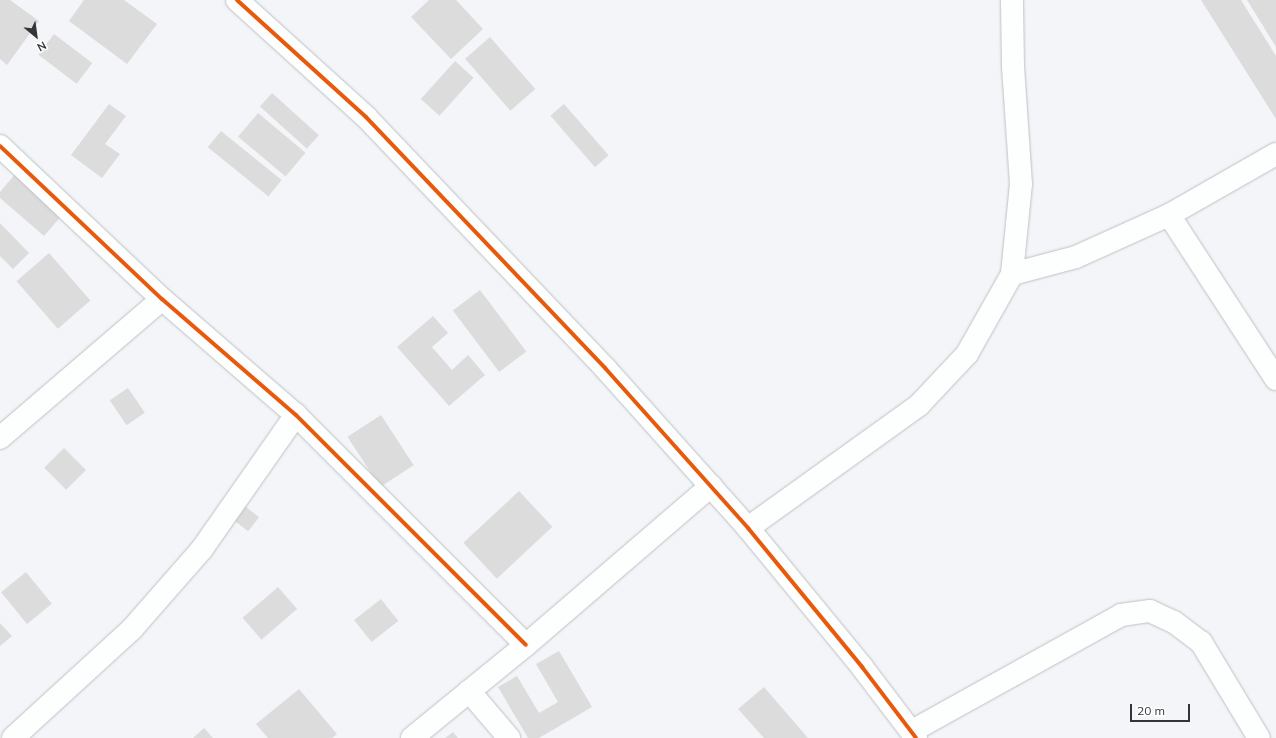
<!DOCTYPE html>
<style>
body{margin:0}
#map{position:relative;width:1276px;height:738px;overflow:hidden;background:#f3f5f8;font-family:Mulish,sans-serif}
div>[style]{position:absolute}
.building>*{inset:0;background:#dcdcdd;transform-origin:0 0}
.roads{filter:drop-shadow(0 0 1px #bfc0c3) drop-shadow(0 0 1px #bfc0c3)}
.minor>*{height:22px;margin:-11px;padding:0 11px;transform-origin:11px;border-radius:11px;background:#fdfefe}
.cycleway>*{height:4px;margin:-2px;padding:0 2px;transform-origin:2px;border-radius:2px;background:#e8590c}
span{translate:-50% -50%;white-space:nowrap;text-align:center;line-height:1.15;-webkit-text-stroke:3px #fff;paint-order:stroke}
.north{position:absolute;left:16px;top:16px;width:40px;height:40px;-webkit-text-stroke:3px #fff;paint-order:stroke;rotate:151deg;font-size:11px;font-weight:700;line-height:16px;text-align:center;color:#343537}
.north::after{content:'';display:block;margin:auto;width:14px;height:18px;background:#343537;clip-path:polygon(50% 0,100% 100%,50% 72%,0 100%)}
.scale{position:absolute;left:1130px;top:704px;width:60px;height:18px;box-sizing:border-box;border:2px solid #343537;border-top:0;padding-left:5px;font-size:12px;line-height:14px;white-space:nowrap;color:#343537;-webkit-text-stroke:3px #fff;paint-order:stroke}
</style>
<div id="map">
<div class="building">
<div style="clip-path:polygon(0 0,10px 0,39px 21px,7px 65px,0 59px)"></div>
<div style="clip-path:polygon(84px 0,124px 0,157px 24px,127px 64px,69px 21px)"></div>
<div style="clip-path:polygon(429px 0,456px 0,483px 29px,451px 59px,411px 17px)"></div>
<div style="clip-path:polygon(1201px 0,1241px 0,1276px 56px,1276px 119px)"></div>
<div style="clip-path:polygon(1247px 0,1276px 0,1276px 47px)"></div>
<div style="left:54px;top:34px;width:48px;height:26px;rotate:37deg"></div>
<div style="left:490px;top:37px;width:69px;height:33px;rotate:49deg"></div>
<div style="left:455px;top:61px;width:25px;height:51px;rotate:42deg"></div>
<div style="left:272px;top:93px;width:63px;height:18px;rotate:42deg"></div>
<div style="clip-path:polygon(109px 104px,126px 116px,105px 144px,120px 154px,102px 178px,71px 155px)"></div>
<div style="left:564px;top:104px;width:68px;height:18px;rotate:49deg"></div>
<div style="left:258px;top:113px;width:62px;height:31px;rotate:40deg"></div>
<div style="left:221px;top:131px;width:78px;height:21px;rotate:39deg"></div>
<div style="clip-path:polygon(16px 173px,63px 214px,44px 236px,0 198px,0 192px)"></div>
<div style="clip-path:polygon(0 223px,29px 253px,13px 269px,0 256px)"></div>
<div style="left:49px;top:253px;width:63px;height:43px;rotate:49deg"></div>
<div style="left:480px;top:290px;width:77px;height:34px;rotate:53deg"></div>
<div style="clip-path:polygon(433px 316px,448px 333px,432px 347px,452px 370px,468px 355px,485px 375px,449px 406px,397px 347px)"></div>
<div style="left:128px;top:388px;width:30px;height:22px;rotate:56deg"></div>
<div style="left:381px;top:415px;width:60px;height:40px;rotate:57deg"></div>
<div style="left:64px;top:448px;width:31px;height:28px;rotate:45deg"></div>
<div style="left:519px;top:491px;width:49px;height:76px;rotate:47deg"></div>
<div style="left:241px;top:503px;width:23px;height:18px;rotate:38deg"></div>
<div style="left:26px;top:572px;width:41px;height:32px;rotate:51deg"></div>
<div style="left:278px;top:587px;width:29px;height:47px;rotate:49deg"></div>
<div style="left:381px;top:599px;width:28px;height:34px;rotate:52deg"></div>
<div style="clip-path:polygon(0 623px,12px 636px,0 646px)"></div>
<div style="clip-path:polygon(559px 651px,592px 707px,539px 738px,528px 738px,498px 687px,517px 676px,539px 713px,558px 702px,536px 664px)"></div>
<div style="clip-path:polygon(764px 687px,808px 738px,764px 738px,738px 709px)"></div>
<div style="clip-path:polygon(299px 689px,337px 734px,332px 738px,268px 738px,256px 724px)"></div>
<div style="clip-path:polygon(204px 728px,213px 738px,193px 738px)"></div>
<div style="clip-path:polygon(453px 732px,458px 738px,445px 738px)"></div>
</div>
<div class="roads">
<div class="minor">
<div style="left:237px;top:0;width:174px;rotate:42.2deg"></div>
<div style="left:366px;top:117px;width:347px;rotate:46.4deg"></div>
<div style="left:605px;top:368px;width:215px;rotate:48.2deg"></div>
<div style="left:748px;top:528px;width:180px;rotate:50.6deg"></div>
<div style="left:862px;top:667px;width:89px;rotate:52.7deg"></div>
<div style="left:0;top:146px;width:223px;rotate:43.4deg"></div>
<div style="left:162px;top:299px;width:177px;rotate:40.9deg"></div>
<div style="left:296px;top:415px;width:325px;rotate:45deg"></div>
<div style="left:1169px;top:215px;width:196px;rotate:56.9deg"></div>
<div style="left:1012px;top:274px;width:66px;rotate:-14.9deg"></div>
<div style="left:1076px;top:257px;width:102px;rotate:-24.3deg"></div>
<div style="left:1169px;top:215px;width:123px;rotate:-29.7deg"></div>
<div style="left:0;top:438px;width:213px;rotate:-40.6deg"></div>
<div style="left:748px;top:528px;width:211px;rotate:-35.7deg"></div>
<div style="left:919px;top:405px;width:70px;rotate:-46.7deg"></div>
<div style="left:967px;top:354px;width:92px;rotate:-60.6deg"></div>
<div style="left:1012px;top:274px;width:90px;rotate:-84.3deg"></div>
<div style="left:1021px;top:184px;width:118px;rotate:-93.9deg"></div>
<div style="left:1013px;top:66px;width:66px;rotate:-90.9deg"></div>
<div style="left:469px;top:691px;width:62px;rotate:49.6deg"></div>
<div style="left:912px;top:731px;width:239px;rotate:-29deg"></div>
<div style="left:1121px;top:615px;width:29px;rotate:-8deg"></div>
<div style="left:1150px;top:611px;width:26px;rotate:25deg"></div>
<div style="left:1174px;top:622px;width:34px;rotate:37deg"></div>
<div style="left:1201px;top:642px;width:112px;rotate:58.9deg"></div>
<div style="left:13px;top:738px;width:161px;rotate:-42.5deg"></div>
<div style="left:132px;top:629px;width:106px;rotate:-48.8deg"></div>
<div style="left:202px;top:549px;width:164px;rotate:-55deg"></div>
<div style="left:412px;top:738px;width:147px;rotate:-39.2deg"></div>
<div style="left:526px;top:645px;width:244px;rotate:-40.7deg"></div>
</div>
</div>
<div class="cycleway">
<div style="left:237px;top:0;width:174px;rotate:42.2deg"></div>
<div style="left:366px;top:117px;width:347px;rotate:46.4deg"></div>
<div style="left:605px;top:368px;width:215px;rotate:48.2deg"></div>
<div style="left:748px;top:528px;width:180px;rotate:50.6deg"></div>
<div style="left:862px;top:667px;width:89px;rotate:52.7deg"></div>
<div style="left:0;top:146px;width:223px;rotate:43.4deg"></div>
<div style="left:162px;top:299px;width:177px;rotate:40.9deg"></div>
<div style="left:296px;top:415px;width:325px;rotate:45deg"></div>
</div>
<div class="north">N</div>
<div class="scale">20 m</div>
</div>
